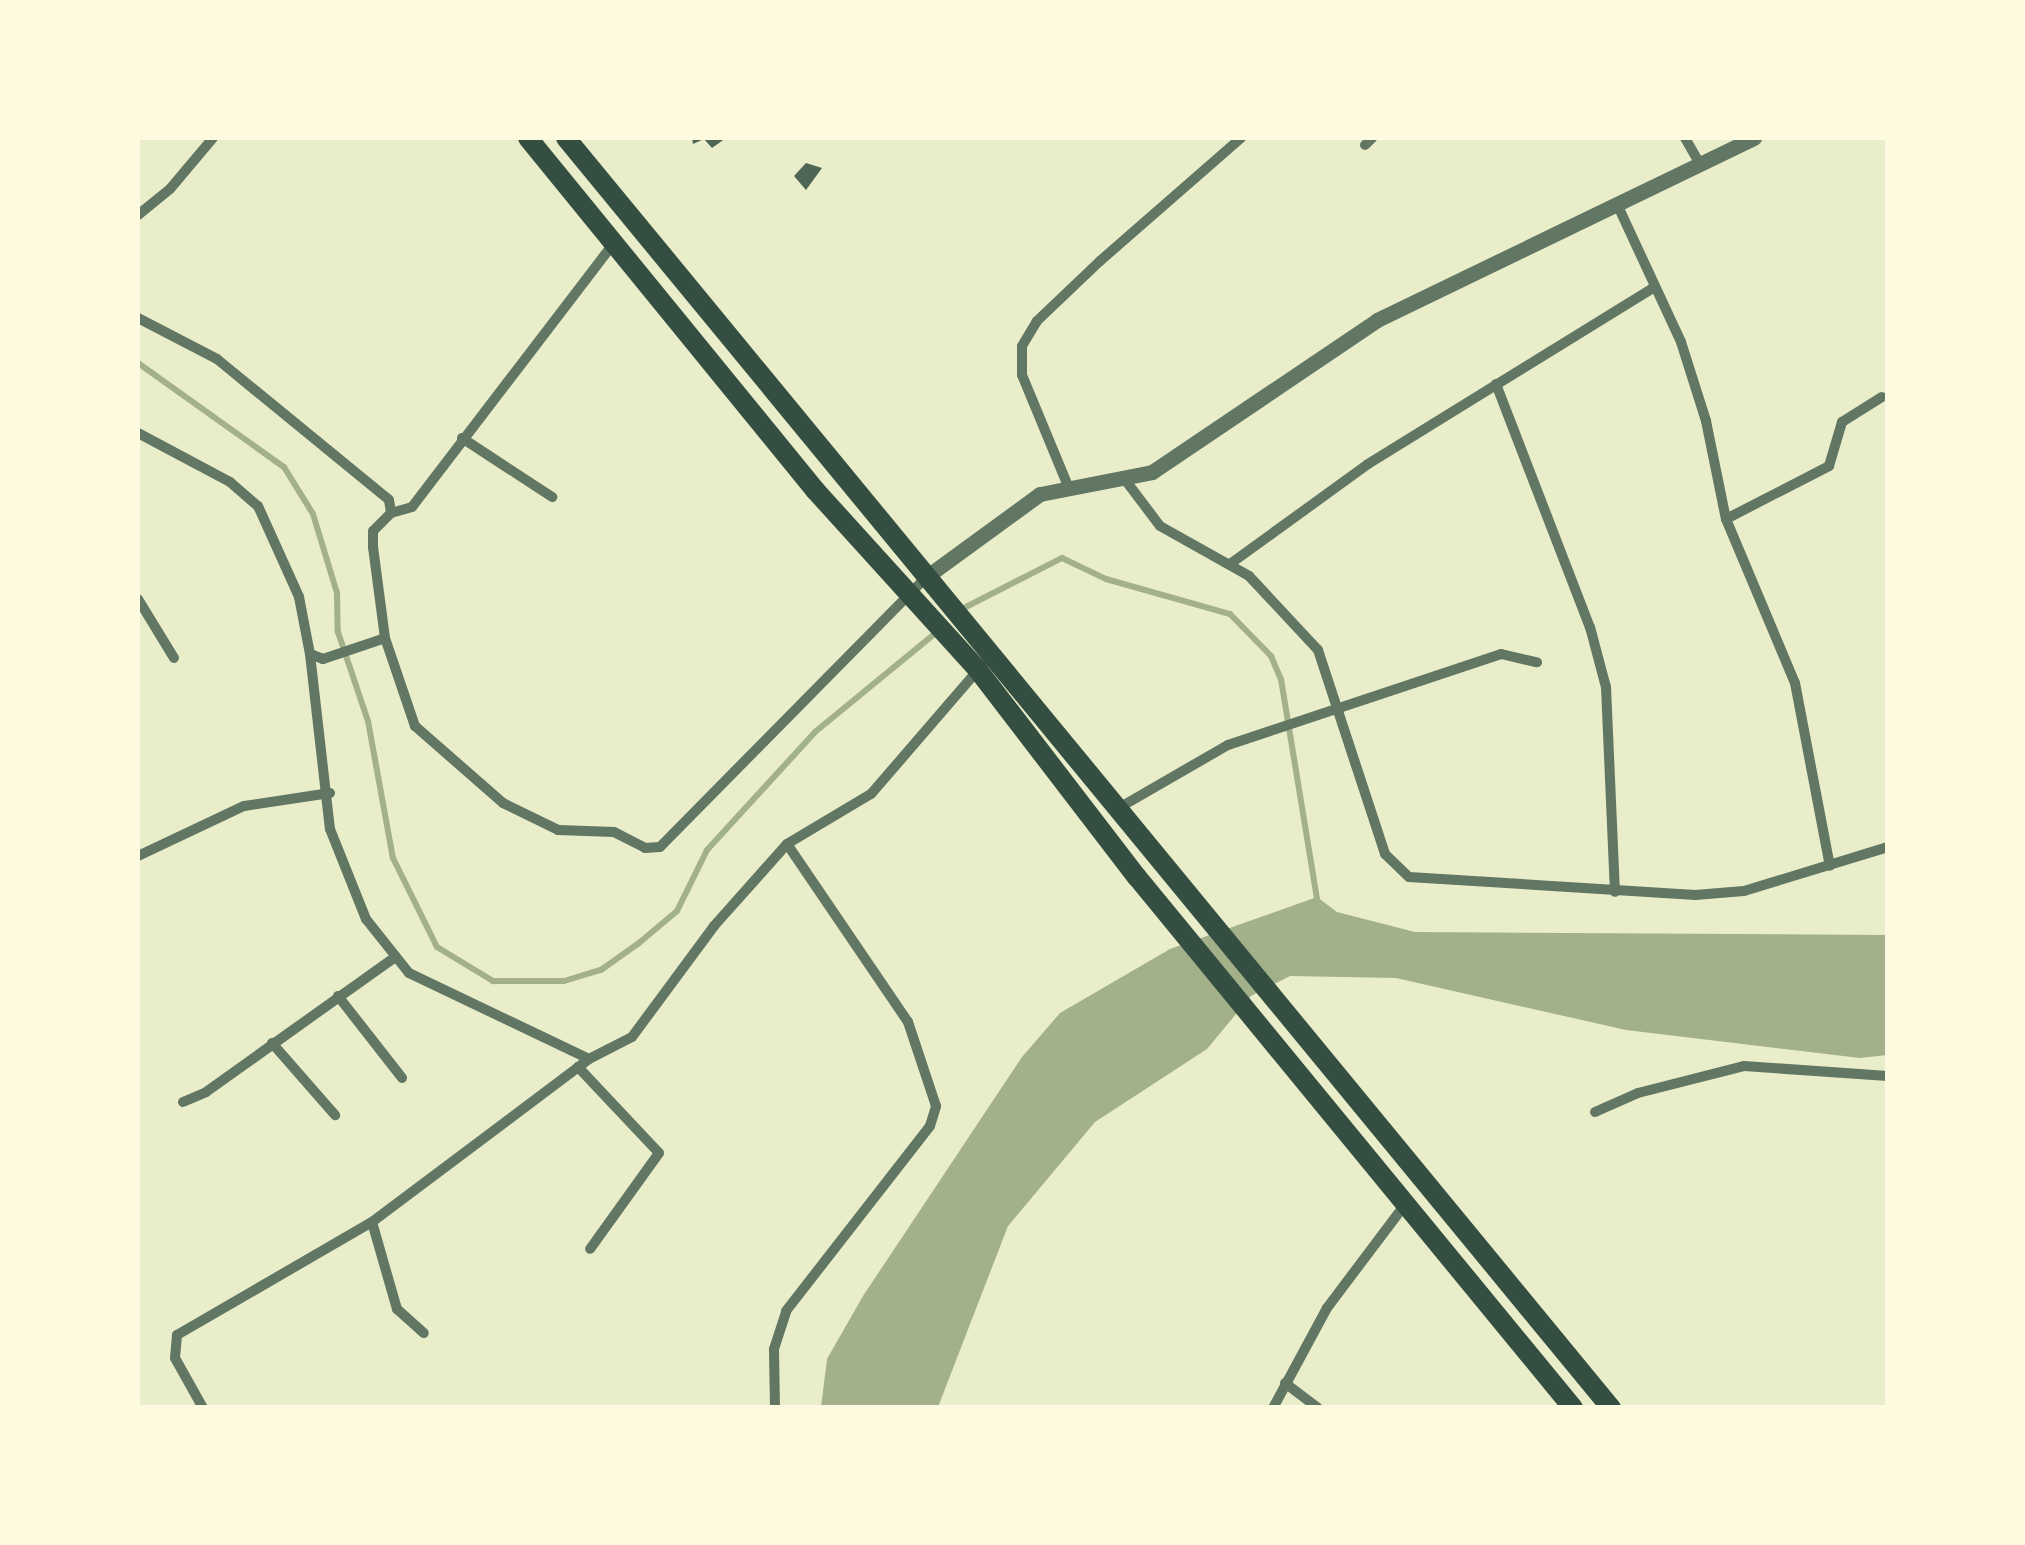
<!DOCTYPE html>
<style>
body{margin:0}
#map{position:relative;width:2025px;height:1545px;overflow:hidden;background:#e9edc9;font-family:"Asap Condensed",sans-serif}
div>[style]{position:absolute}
.water>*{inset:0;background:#a3b18a}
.stream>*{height:6px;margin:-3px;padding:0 3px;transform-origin:3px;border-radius:3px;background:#a3b18a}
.building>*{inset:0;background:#4f6655}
.minor>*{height:10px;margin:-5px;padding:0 5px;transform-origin:5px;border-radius:5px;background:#617663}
.tertiary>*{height:15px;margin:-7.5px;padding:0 7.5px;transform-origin:7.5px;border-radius:7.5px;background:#617663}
.trunk>*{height:20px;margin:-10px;padding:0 10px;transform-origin:10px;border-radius:10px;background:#344e41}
span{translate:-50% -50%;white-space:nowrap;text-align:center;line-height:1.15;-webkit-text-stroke:9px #fefae0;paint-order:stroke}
.frame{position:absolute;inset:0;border:140px solid #fefae0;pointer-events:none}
</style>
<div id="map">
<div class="water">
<div style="clip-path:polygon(1317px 897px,1337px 912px,1415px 932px,1887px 935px,1887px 1055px,1860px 1058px,1626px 1030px,1396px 978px,1290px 976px,1251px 996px,1207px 1049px,1095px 1122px,1008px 1226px,938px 1407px,821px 1407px,827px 1359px,863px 1296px,1022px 1057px,1060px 1013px,1170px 949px)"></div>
</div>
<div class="stream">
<div style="left:138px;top:363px;width:179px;rotate:35.5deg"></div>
<div style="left:284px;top:467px;width:55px;rotate:58.3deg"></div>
<div style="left:313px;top:514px;width:83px;rotate:73.1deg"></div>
<div style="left:337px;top:593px;width:39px;rotate:89deg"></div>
<div style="left:338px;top:632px;width:94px;rotate:71.4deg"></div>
<div style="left:368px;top:721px;width:139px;rotate:79.7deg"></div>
<div style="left:393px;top:858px;width:99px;rotate:63.7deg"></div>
<div style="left:437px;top:947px;width:66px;rotate:31.3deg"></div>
<div style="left:493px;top:981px;width:71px"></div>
<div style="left:564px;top:981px;width:39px;rotate:-17deg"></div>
<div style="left:601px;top:970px;width:47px;rotate:-35.4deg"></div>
<div style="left:639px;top:943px;width:50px;rotate:-40.1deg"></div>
<div style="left:677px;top:911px;width:68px;rotate:-63.8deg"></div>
<div style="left:707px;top:850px;width:160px;rotate:-47.5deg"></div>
<div style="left:815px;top:732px;width:161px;rotate:-39.4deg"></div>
<div style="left:958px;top:611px;width:117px;rotate:-27deg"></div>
<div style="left:1062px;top:558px;width:49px;rotate:25.5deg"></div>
<div style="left:1106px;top:579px;width:129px;rotate:15.8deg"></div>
<div style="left:1230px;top:614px;width:59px;rotate:45.7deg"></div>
<div style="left:1271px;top:656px;width:25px;rotate:67deg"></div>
<div style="left:1281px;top:679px;width:228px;rotate:80.7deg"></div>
</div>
<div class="building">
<div style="clip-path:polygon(692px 138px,726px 138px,712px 148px,704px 139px,693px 144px)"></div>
<div style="clip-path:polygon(806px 163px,822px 168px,806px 190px,794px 176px)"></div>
</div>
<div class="minor">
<div style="left:1685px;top:138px;width:30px;rotate:60deg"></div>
<div style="left:1365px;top:145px;width:10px;rotate:-45deg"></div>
<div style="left:1617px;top:204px;width:152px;rotate:65.1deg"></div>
<div style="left:1681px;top:342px;width:83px;rotate:72.4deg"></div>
<div style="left:1706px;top:421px;width:100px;rotate:78.5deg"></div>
<div style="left:1726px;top:519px;width:178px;rotate:67.2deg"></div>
<div style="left:1795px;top:683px;width:186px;rotate:79.2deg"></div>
<div style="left:138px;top:215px;width:41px;rotate:-39.1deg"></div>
<div style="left:170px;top:189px;width:67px;rotate:-49.9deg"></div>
<div style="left:138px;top:318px;width:89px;rotate:27.4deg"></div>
<div style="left:217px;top:359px;width:222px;rotate:39.3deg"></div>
<div style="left:389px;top:500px;width:13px;rotate:81deg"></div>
<div style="left:391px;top:513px;width:25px;rotate:135deg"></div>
<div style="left:373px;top:531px;width:16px;rotate:90deg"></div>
<div style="left:373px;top:547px;width:92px;rotate:82.5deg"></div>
<div style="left:385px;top:638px;width:93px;rotate:71.2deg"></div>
<div style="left:415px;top:726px;width:117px;rotate:41.2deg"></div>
<div style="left:503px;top:803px;width:61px;rotate:26.1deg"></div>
<div style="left:558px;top:830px;width:56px;rotate:2deg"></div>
<div style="left:614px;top:832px;width:35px;rotate:27deg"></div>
<div style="left:645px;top:848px;width:15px;rotate:-4deg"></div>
<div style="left:660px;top:847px;width:379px;rotate:-45.4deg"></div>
<div style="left:1496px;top:384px;width:261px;rotate:68.9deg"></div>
<div style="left:1590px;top:627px;width:62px;rotate:75.1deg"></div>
<div style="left:1606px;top:687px;width:205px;rotate:87.5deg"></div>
<div style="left:138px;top:433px;width:104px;rotate:28deg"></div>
<div style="left:230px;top:482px;width:37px;rotate:41deg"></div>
<div style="left:258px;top:506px;width:100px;rotate:65.7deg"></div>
<div style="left:299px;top:597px;width:58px;rotate:79.1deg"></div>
<div style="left:310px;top:654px;width:14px;rotate:21deg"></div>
<div style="left:323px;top:659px;width:65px;rotate:-18.7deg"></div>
<div style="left:462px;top:438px;width:108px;rotate:33.2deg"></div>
<div style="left:1126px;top:481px;width:56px;rotate:52.9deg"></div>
<div style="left:1160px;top:526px;width:102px;rotate:29.3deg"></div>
<div style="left:1249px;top:576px;width:101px;rotate:47deg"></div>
<div style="left:1318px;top:650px;width:215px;rotate:71.8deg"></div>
<div style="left:1385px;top:854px;width:33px;rotate:44deg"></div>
<div style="left:1409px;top:877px;width:287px;rotate:3.6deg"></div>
<div style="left:1695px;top:895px;width:49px;rotate:-4.7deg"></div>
<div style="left:1744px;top:891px;width:151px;rotate:-17deg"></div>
<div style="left:1068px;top:486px;width:120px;rotate:-112.5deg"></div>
<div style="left:1022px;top:375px;width:29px;rotate:-90deg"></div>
<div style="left:1022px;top:346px;width:29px;rotate:-59deg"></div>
<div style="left:1037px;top:321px;width:87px;rotate:-43.6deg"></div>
<div style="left:1100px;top:261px;width:187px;rotate:-41.1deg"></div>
<div style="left:391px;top:513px;width:22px;rotate:-16deg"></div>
<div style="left:412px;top:507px;width:331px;rotate:-52.6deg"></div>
<div style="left:1726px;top:519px;width:116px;rotate:-27.2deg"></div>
<div style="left:1829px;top:466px;width:46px;rotate:-73.5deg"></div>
<div style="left:1842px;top:422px;width:47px;rotate:-32deg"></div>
<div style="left:1230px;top:564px;width:170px;rotate:-35.9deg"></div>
<div style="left:1368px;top:464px;width:337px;rotate:-31.7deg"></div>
<div style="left:138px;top:599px;width:69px;rotate:58.6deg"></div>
<div style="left:310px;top:654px;width:176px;rotate:83.5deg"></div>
<div style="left:330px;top:829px;width:97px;rotate:68.2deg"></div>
<div style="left:366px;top:919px;width:69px;rotate:51.5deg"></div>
<div style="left:409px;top:973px;width:199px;rotate:25.5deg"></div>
<div style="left:589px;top:1059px;width:48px;rotate:-27.1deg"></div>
<div style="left:632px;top:1037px;width:138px;rotate:-53.5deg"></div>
<div style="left:714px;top:926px;width:110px;rotate:-48.3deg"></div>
<div style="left:787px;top:844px;width:98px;rotate:-30.8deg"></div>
<div style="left:871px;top:794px;width:164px;rotate:-49.2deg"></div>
<div style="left:1117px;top:809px;width:128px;rotate:-30deg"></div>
<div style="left:1228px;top:745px;width:288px;rotate:-18.4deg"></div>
<div style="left:1501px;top:654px;width:37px;rotate:13deg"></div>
<div style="left:138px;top:856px;width:117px;rotate:-25.3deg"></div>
<div style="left:244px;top:806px;width:87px;rotate:-8.6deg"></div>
<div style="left:338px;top:996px;width:104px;rotate:52deg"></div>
<div style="left:272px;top:1043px;width:96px;rotate:48.8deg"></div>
<div style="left:578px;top:1067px;width:118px;rotate:46.7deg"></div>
<div style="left:659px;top:1153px;width:118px;rotate:125.7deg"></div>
<div style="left:183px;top:1102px;width:25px;rotate:-23deg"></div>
<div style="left:206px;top:1092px;width:231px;rotate:-35.5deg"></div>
<div style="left:1595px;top:1112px;width:47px;rotate:-23.8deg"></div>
<div style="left:1638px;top:1093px;width:109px;rotate:-14.3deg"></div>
<div style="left:1744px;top:1066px;width:144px;rotate:4deg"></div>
<div style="left:372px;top:1222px;width:91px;rotate:74deg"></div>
<div style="left:397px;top:1309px;width:36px;rotate:42deg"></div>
<div style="left:1285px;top:1383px;width:41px;rotate:37.1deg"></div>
<div style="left:203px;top:1408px;width:57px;rotate:-119.2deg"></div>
<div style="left:175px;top:1358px;width:23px;rotate:-85deg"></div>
<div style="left:177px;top:1335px;width:225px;rotate:-30.1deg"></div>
<div style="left:372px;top:1222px;width:271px;rotate:-36.9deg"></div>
<div style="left:775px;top:1408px;width:59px;rotate:-91deg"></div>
<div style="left:774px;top:1349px;width:40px;rotate:-72deg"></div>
<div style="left:786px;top:1311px;width:234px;rotate:-52.1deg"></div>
<div style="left:930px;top:1126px;width:21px;rotate:-73deg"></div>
<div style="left:936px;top:1106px;width:89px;rotate:-108.4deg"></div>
<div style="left:908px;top:1022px;width:215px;rotate:-124.2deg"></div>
<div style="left:1273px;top:1408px;width:114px;rotate:-61.6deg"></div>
<div style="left:1327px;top:1308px;width:126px;rotate:-53deg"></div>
</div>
<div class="tertiary">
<div style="left:926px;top:577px;width:141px;rotate:-36.1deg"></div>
<div style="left:1040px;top:494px;width:114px;rotate:-11.1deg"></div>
<div style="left:1152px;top:472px;width:272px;rotate:-34deg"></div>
<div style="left:1377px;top:320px;width:419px;rotate:-25.8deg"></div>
</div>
<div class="trunk">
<div style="left:528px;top:138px;width:454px;rotate:50.8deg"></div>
<div style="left:815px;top:490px;width:243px;rotate:47.8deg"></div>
<div style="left:978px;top:670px;width:261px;rotate:52.5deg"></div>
<div style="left:1137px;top:877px;width:687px;rotate:50.61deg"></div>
<div style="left:566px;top:138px;width:1645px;rotate:50.55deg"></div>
</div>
<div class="frame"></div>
</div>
